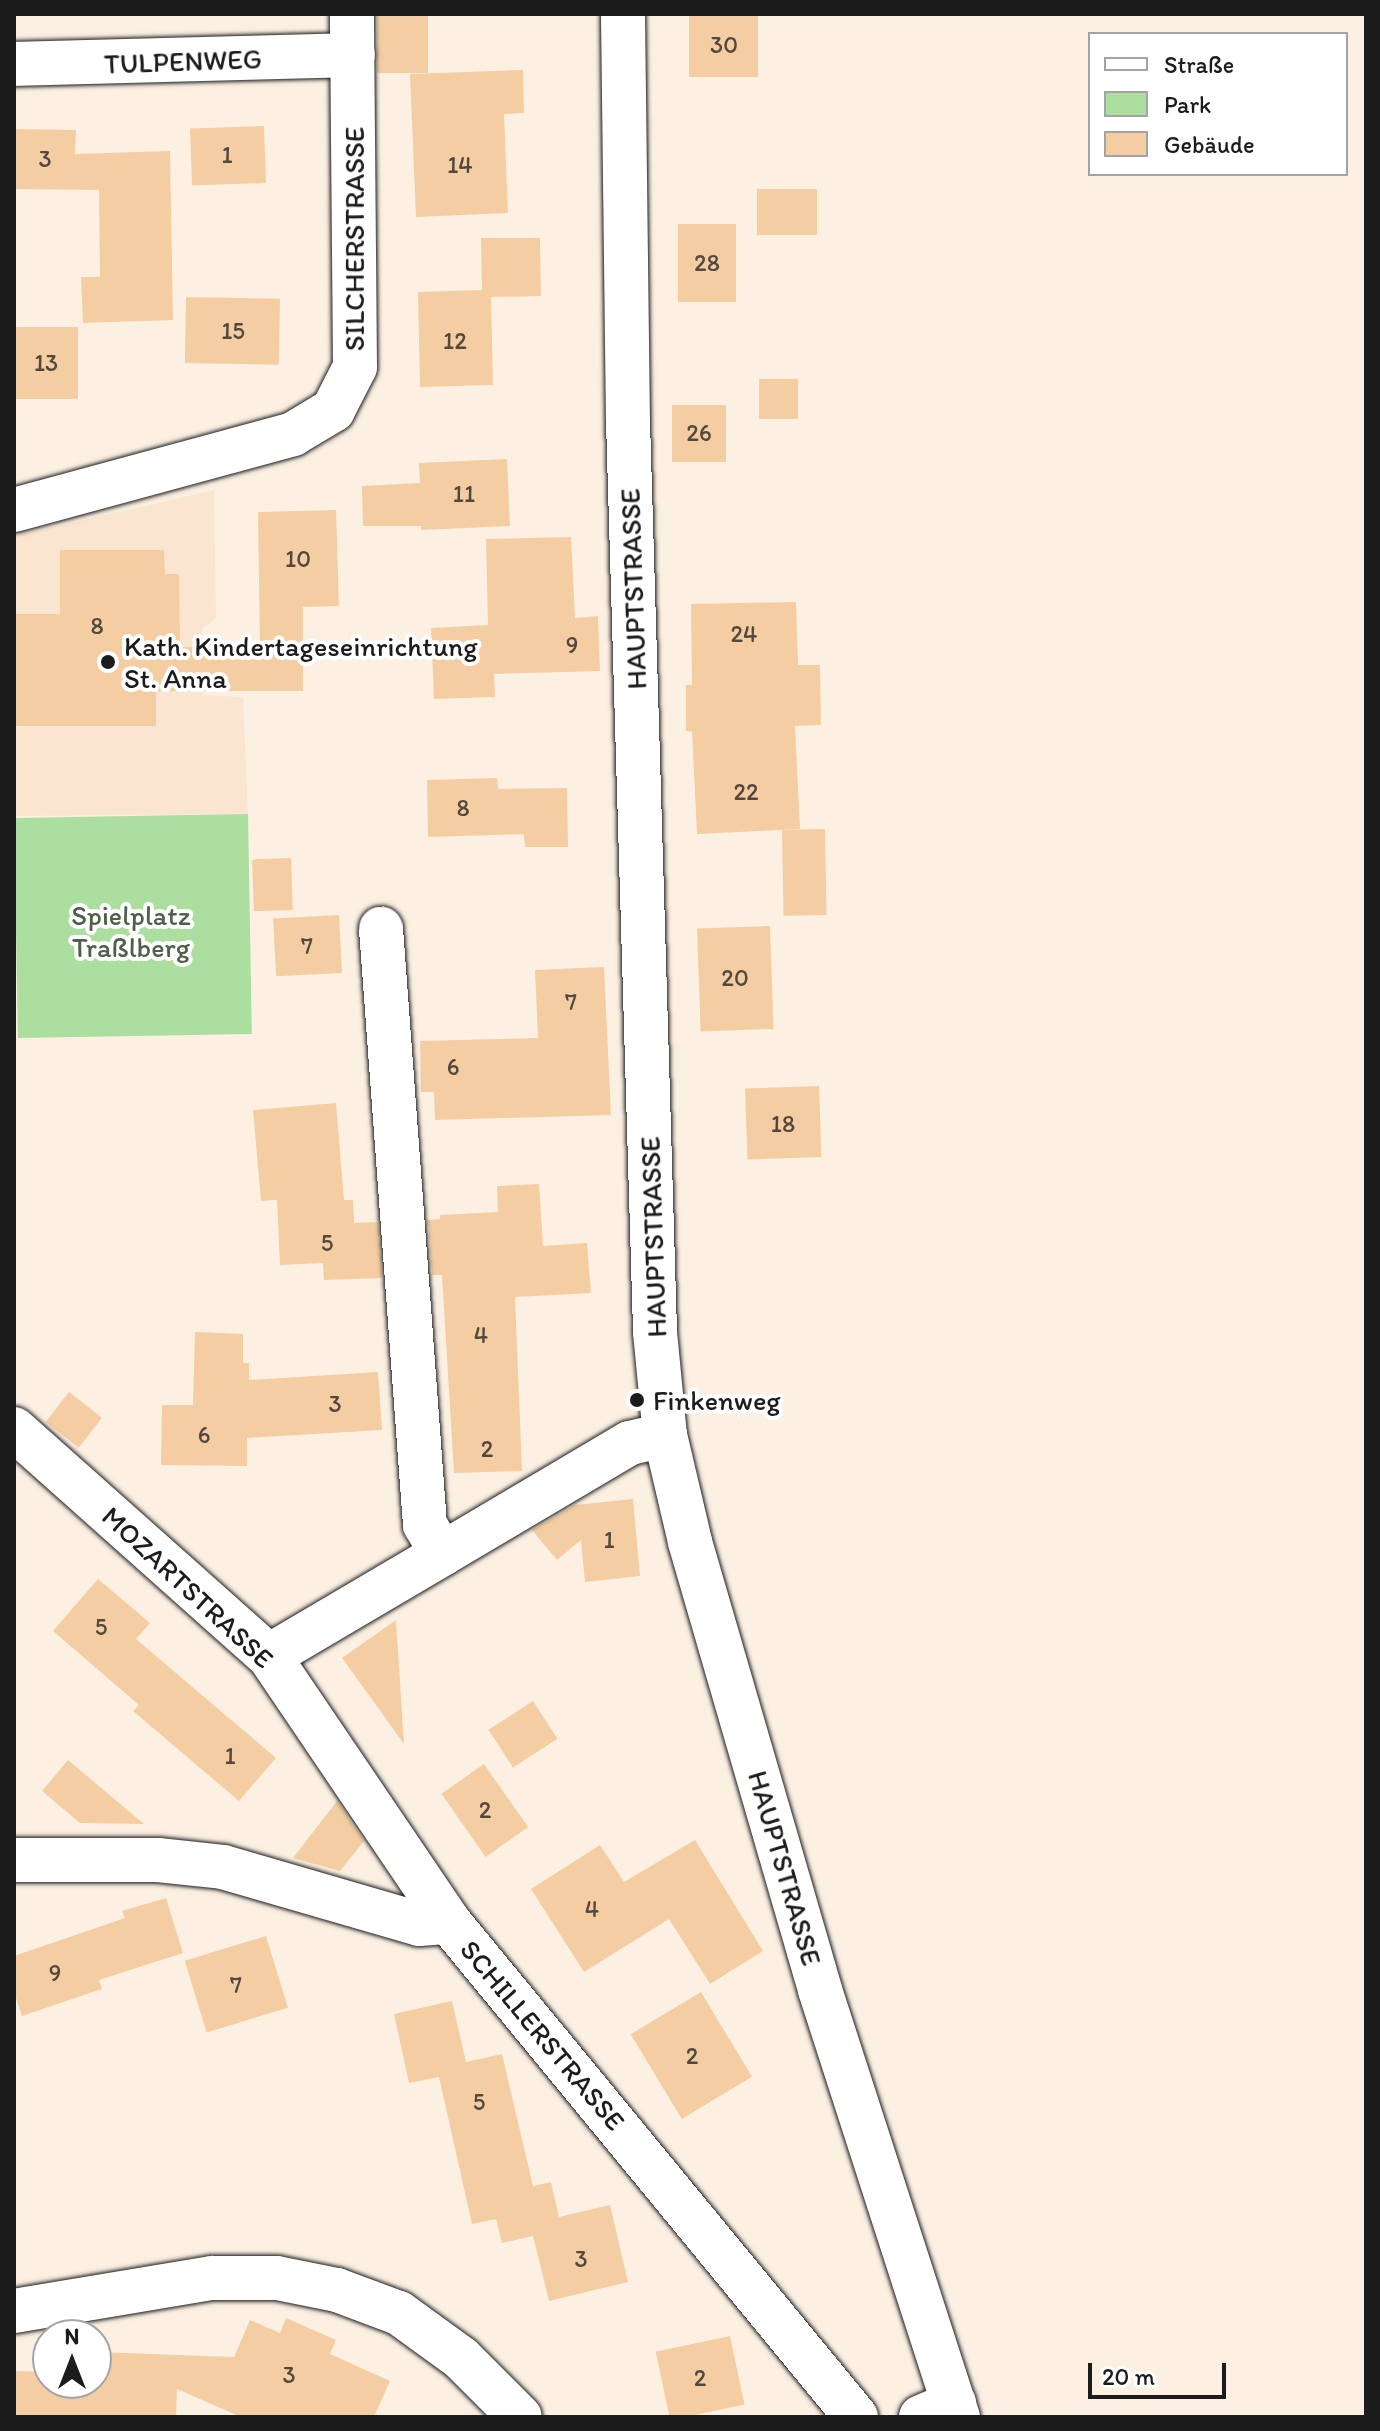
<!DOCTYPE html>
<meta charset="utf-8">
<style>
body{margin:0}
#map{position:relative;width:1380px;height:2431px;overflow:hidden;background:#fcf0e3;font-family:Itim,sans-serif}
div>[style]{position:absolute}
.built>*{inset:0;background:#fae6d0}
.green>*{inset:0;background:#acde9f;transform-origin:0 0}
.building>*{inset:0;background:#f4cda3;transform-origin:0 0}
.roads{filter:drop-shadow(0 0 2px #1c1c1c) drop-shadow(0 0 2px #1c1c1c)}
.minor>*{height:44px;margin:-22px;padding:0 22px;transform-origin:22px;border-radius:22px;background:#fff}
.dots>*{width:22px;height:22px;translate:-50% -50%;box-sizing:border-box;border:4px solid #fff;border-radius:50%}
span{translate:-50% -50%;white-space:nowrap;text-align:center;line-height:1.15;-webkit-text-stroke:8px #fff;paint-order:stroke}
.number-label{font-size:24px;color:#52483e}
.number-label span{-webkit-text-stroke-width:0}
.street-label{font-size:28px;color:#1c1c1c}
.poi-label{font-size:28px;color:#1c1c1c}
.left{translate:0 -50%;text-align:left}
.park-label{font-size:28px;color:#4e604a}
.frame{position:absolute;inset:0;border:16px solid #1c1c1c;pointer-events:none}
.legend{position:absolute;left:1088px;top:32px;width:260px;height:144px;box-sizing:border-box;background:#fff;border:2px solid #a4a4a4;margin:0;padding:10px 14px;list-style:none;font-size:24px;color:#1c1c1c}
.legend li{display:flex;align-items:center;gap:16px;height:40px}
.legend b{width:40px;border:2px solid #a4a4a4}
.north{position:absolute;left:32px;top:2319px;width:80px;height:80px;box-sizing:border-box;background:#fff;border:2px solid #a4a4a4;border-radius:50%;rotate:0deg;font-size:22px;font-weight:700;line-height:32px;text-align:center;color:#1c1c1c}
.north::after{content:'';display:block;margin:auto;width:28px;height:36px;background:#1c1c1c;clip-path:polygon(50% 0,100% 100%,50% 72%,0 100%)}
.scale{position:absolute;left:1088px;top:2363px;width:138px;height:36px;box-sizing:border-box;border:4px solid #1c1c1c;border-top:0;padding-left:10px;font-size:24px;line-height:28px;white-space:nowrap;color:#1c1c1c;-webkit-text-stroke:6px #fff;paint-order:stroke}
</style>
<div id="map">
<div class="built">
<div style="clip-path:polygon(214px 490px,216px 618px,202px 629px,203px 695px,243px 697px,248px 814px,14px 816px,14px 536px)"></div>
</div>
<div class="green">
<div style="left:248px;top:814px;width:220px;height:234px;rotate:89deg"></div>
</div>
<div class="building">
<div style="left:377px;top:14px;width:51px;height:59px"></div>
<div style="left:689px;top:14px;width:69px;height:63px"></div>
<div style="clip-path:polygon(523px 70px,524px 113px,504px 114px,508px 213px,416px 217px,410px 74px)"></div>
<div style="left:264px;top:126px;width:57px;height:74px;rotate:88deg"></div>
<div style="clip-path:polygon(14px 129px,76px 130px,75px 154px,170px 151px,173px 320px,83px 323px,81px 277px,100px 277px,99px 190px,14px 189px)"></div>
<div style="left:757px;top:189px;width:60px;height:46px"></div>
<div style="left:678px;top:224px;width:58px;height:78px"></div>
<div style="clip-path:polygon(481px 238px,540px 238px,541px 296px,491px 297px,493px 385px,420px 387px,418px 292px,482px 290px)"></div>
<div style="left:186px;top:297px;width:94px;height:66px;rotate:1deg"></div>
<div style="left:14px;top:327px;width:64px;height:72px"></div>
<div style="left:759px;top:379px;width:39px;height:40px"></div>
<div style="left:672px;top:405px;width:54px;height:57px"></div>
<div style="clip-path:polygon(507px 459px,510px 526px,421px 530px,421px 526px,363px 526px,362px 486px,420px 483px,419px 463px)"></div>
<div style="clip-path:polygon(336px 510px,339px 606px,303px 607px,303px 691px,156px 691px,156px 726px,14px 726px,14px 614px,60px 614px,60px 550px,164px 550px,165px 574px,179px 574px,180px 647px,260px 647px,258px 512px)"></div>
<div style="clip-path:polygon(571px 537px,575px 618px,598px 616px,600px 671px,494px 674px,495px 697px,434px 699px,431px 628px,488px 625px,486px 539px)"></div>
<div style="clip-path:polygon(796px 602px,798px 665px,820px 665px,821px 725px,795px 726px,800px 829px,697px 834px,692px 731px,686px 731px,686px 685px,692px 685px,691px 604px)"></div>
<div style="clip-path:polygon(497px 778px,498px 789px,567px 788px,568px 847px,525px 847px,524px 834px,428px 837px,427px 780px)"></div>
<div style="left:825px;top:829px;width:86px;height:43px;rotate:89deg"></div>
<div style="left:291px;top:858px;width:52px;height:39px;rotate:88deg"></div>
<div style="left:339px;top:915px;width:58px;height:66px;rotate:87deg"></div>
<div style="left:770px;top:926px;width:103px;height:73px;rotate:88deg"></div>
<div style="clip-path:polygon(604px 967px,611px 1115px,435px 1120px,434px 1092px,421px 1092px,420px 1041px,538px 1038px,535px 970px)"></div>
<div style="left:819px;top:1086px;width:71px;height:74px;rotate:88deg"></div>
<div style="clip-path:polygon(336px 1103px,344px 1200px,353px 1200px,354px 1223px,378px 1222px,382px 1278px,324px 1280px,323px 1263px,280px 1265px,277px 1200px,261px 1201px,253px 1110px)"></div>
<div style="clip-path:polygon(539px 1184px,543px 1246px,587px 1243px,591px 1293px,515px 1297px,522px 1471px,454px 1473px,442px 1275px,432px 1275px,428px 1220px,440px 1219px,440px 1215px,498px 1212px,497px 1186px)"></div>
<div style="clip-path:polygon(195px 1332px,243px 1334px,243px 1363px,249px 1363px,249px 1380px,378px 1372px,382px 1430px,247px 1438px,247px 1466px,161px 1465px,162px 1405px,193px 1405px)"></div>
<div style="left:69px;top:1392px;width:42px;height:38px;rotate:38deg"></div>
<div style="clip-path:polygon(633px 1499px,640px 1576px,585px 1582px,581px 1540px,557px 1560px,532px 1530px,575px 1505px)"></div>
<div style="clip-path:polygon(98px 1579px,150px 1623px,136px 1639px,276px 1758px,239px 1801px,133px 1711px,139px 1705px,53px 1631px)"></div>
<div style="clip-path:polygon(396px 1620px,404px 1744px,342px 1658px)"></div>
<div style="left:533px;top:1701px;width:45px;height:53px;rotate:57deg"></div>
<div style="clip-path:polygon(68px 1760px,144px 1824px,80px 1823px,42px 1791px)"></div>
<div style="left:484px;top:1764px;width:77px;height:52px;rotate:55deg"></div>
<div style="clip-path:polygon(337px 1801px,364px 1841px,340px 1871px,293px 1858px)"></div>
<div style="clip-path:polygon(695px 1840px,763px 1951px,710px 1984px,669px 1919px,584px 1972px,531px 1889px,600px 1845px,624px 1882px)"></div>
<div style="clip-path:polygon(166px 1898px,183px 1953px,99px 1980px,102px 1989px,22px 2016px,14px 1992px,14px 1956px,125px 1918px,122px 1911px)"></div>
<div style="left:266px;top:1936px;width:75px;height:85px;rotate:73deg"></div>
<div style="left:701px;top:1992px;width:99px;height:82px;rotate:59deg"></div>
<div style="clip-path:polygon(452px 2001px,466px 2062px,502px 2054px,533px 2186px,551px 2182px,559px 2217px,610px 2205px,628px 2282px,549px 2301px,533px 2236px,502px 2243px,496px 2219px,472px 2224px,439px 2077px,409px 2083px,394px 2014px)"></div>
<div style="clip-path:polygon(286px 2318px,336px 2340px,330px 2354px,390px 2381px,374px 2417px,241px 2417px,177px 2389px,176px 2417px,14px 2417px,14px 2371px,48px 2372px,48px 2383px,96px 2383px,96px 2352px,234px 2357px,250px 2320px,280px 2333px)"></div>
<div style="left:730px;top:2336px;width:70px;height:76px;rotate:78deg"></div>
</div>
<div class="roads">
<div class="minor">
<div style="left:623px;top:14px;width:407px;rotate:89.3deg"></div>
<div style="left:628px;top:421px;width:911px;rotate:88.3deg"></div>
<div style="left:655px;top:1332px;width:103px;rotate:84.5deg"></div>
<div style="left:665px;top:1435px;width:110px;rotate:76.8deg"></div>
<div style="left:690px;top:1542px;width:466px;rotate:73.8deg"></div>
<div style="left:820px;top:1990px;width:449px;rotate:72.1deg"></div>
<div style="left:14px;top:64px;width:339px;rotate:-1.5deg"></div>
<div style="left:14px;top:510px;width:289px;rotate:-15.2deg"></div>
<div style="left:293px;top:434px;width:47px;rotate:-31deg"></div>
<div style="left:333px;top:410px;width:48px;rotate:-62.9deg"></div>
<div style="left:355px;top:367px;width:353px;rotate:-90.5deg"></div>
<div style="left:14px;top:1429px;width:341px;rotate:41.7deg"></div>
<div style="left:269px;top:1656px;width:321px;rotate:55.9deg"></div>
<div style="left:449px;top:1922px;width:641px;rotate:50.57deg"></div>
<div style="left:442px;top:1554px;width:218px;rotate:-30.6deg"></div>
<div style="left:630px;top:1443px;width:36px;rotate:-13deg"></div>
<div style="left:269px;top:1656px;width:201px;rotate:-30.5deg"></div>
<div style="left:442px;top:1554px;width:34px;rotate:-120deg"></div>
<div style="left:425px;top:1525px;width:598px;rotate:-94.22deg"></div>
<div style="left:14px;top:1860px;width:144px"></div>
<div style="left:158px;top:1860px;width:65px;rotate:6.1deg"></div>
<div style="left:223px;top:1867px;width:204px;rotate:16.2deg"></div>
<div style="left:419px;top:1924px;width:30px;rotate:-4deg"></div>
<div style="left:14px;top:2311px;width:201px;rotate:-9.5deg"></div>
<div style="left:212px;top:2278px;width:65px"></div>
<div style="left:277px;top:2278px;width:61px;rotate:11.3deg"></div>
<div style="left:337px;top:2290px;width:66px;rotate:20.4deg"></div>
<div style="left:399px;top:2313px;width:77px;rotate:36deg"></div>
<div style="left:461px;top:2358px;width:83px;rotate:45deg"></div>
<div style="left:921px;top:2417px;width:36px;rotate:-23deg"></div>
</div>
</div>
<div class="dots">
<div style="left:108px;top:662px;background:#1c1c1c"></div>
<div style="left:637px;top:1400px;background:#1c1c1c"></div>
</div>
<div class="number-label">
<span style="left:724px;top:45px">30</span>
<span style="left:227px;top:155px">1</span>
<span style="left:45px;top:159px">3</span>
<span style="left:460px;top:165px">14</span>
<span style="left:707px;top:263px">28</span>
<span style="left:233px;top:331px">15</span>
<span style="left:455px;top:341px">12</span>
<span style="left:46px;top:363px">13</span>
<span style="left:699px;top:433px">26</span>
<span style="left:464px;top:494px">11</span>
<span style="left:298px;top:559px">10</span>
<span style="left:97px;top:626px">8</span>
<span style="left:744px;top:634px">24</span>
<span style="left:572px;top:645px">9</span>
<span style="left:746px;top:792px">22</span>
<span style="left:463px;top:808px">8</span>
<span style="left:307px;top:946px">7</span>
<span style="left:735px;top:978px">20</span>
<span style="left:571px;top:1002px">7</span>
<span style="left:453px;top:1067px">6</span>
<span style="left:783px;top:1124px">18</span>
<span style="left:327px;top:1243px">5</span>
<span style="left:481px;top:1335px">4</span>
<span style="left:335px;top:1404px">3</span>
<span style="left:204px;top:1435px">6</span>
<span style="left:487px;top:1449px">2</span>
<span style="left:609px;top:1540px">1</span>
<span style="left:101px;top:1627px">5</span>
<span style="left:230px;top:1756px">1</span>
<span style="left:485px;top:1810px">2</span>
<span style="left:592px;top:1909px">4</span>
<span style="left:55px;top:1973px">9</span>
<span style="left:236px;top:1985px">7</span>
<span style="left:692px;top:2056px">2</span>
<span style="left:479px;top:2102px">5</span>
<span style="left:581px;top:2259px">3</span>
<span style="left:289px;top:2375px">3</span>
<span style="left:700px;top:2378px">2</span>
</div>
<div class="street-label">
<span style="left:183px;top:61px;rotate:-2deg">TULPENWEG</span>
<span style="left:354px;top:239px;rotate:-90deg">SILCHERSTRASSE</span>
<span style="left:633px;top:589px;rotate:-92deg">HAUPTSTRASSE</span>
<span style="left:653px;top:1237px;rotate:-92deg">HAUPTSTRASSE</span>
<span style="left:188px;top:1587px;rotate:43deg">MOZARTSTRASSE</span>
<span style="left:785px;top:1868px;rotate:74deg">HAUPTSTRASSE</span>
<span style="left:543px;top:2035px;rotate:50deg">SCHILLERSTRASSE</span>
</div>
<div class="poi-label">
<span class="left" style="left:124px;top:662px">Kath. Kindertageseinrichtung<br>St. Anna</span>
<span class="left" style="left:653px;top:1400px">Finkenweg</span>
</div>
<div class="park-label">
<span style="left:131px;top:931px">Spielplatz<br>Traßlberg</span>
</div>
<div class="frame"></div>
<ul class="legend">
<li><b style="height:10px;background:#fff"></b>Straße</li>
<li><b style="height:22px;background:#acde9f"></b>Park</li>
<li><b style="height:22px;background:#f4cda3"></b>Gebäude</li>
</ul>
<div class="north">N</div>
<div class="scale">20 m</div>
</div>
